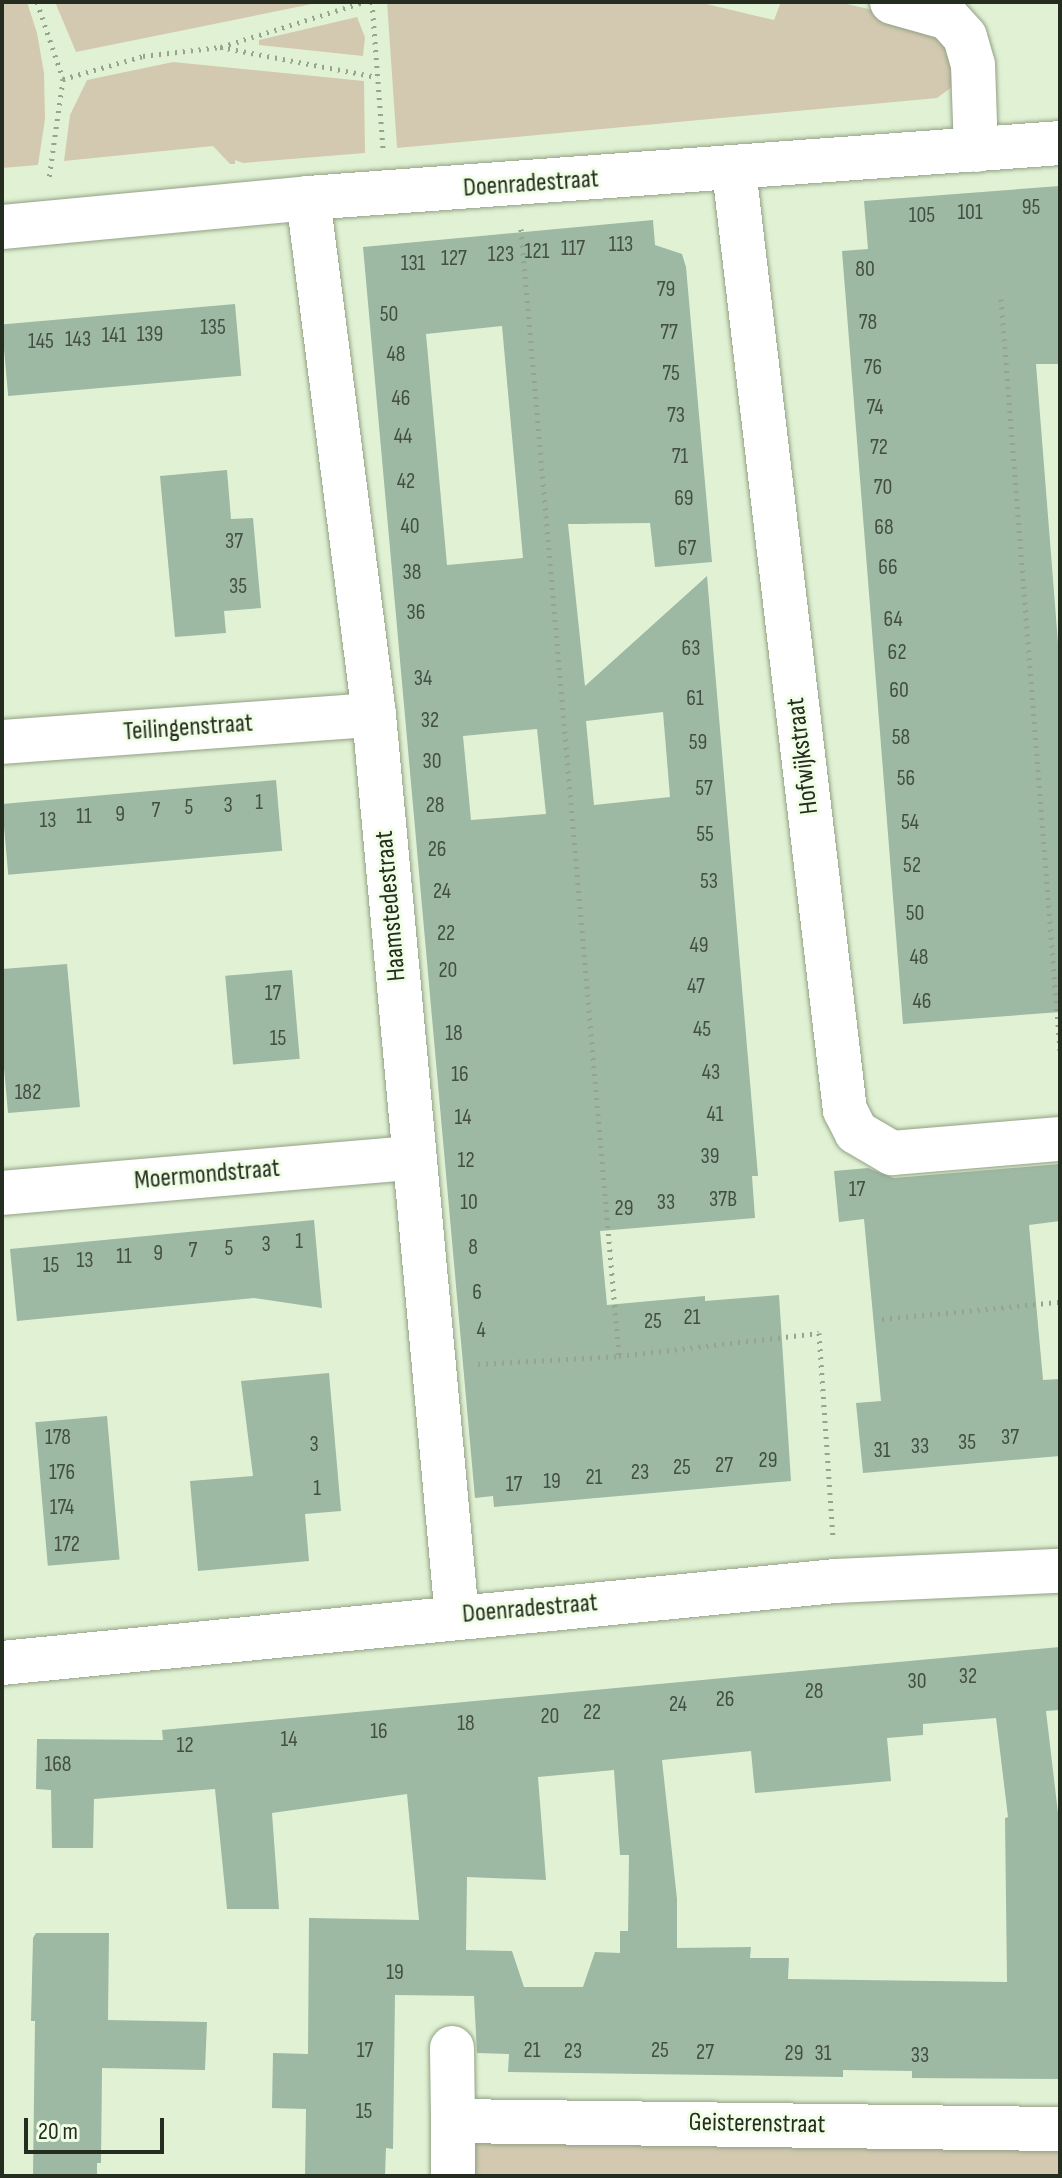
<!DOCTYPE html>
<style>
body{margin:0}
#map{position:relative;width:1062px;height:2178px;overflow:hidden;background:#e1f2d4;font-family:"Sofia Sans Condensed",sans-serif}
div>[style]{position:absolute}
.green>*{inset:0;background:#d3c9b0}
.building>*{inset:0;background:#9db8a3;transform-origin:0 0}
.path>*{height:5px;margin-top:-2.5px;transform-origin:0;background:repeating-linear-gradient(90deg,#97a48d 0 2px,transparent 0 8px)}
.roads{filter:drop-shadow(0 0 2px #91a185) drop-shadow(0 0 2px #91a185)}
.minor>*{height:44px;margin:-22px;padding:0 22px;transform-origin:22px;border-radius:22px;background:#fff}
span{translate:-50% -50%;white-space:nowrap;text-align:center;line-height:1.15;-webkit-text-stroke:6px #f0fee6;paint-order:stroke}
.number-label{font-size:22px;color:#434f41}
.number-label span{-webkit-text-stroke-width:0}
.street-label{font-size:26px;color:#252c20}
.frame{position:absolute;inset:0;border:4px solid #252c20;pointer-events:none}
.scale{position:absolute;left:24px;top:2118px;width:140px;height:36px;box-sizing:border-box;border:4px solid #252c20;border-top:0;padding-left:10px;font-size:24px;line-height:28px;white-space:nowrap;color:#252c20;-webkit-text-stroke:6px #f0fee6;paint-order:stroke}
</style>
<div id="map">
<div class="green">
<div style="clip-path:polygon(2px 2px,27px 2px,37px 33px,44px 73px,45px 119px,38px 165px,2px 168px)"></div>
<div style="clip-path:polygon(55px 2px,322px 2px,76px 52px)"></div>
<div style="clip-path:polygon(387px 2px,698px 2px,774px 20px,781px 2px,838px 2px,939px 25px,956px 84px,937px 98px,397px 148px)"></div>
<div style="clip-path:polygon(357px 17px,365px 37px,363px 56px,259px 45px,259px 40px)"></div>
<div style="clip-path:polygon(173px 62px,364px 81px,365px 153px,243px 163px,235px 160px,235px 164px,230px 164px,213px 146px,64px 161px,70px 115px,87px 80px)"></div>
<div style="clip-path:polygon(470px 2141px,1060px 2148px,1060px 2176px,469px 2176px)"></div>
</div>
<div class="building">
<div style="clip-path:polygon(1060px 186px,1060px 364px,1036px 364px,1060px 668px,1060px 1012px,903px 1024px,842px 251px,868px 249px,864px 201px)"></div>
<div style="clip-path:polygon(evenodd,653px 220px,655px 245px,682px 254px,686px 267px,712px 562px,655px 567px,650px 523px,568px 524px,585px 686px,707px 576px,758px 1176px,752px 1176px,755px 1218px,600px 1231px,607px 1305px,705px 1296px,705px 1301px,779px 1295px,791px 1481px,494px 1507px,493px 1496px,475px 1498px,363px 247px,653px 220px,502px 326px,523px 558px,447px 565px,426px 334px,502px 326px,653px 220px,663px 712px,670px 797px,594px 805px,586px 721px,663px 712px,653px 220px,537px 729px,546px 814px,471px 820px,463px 736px,537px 729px)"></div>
<div style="left:235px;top:304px;width:72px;height:234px;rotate:85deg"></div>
<div style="clip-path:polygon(227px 470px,231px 519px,253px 518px,261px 608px,224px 611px,226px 633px,175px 637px,160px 476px)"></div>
<div style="left:276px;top:780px;width:71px;height:275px;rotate:85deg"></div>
<div style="clip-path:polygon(67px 964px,80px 1107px,8px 1113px,2px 1045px,2px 969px)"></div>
<div style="left:292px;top:970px;width:89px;height:67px;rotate:85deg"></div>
<div style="clip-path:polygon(1060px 1164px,1060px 1221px,1029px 1225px,1043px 1380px,1060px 1379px,1060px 1456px,863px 1473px,856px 1403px,881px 1401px,864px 1219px,839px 1222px,834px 1171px,868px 1168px,894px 1178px)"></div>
<div style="clip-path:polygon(314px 1220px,322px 1308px,254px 1298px,17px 1321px,10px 1249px)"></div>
<div style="clip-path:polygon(329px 1373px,341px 1511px,305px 1514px,309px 1561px,198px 1571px,190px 1481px,253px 1476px,241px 1381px)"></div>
<div style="left:107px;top:1416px;width:144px;height:72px;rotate:85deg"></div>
<div style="clip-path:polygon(evenodd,1060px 1647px,1060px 1710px,1046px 1711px,1060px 1830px,1060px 2079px,912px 2078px,912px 2071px,843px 2070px,843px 2077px,508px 2072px,509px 2054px,477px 2053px,474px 1996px,395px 1995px,393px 2149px,386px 2148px,385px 2176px,305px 2176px,306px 2109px,272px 2108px,273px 2053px,308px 2054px,309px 1918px,419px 1920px,407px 1794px,272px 1813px,279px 1909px,227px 1909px,215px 1789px,94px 1799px,93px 1848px,52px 1848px,51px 1790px,36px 1789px,37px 1739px,163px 1740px,162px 1730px,1060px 1647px,996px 1718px,1008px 1817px,1005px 1818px,1007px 1982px,788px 1979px,789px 1958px,750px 1958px,751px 1947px,677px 1948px,677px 1899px,662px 1760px,751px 1751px,755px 1793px,891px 1781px,887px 1738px,923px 1735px,923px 1724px,996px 1718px,1060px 1647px,614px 1770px,620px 1855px,629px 1855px,628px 1931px,620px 1931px,620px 1953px,595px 1952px,583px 1987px,524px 1987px,512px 1951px,466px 1950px,467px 1877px,546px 1880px,538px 1777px,614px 1770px)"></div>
<div style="clip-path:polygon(36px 1933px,109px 1933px,108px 2020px,207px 2022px,205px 2070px,102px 2068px,101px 2163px,97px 2163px,97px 2176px,33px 2176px,35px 2021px,31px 2021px,33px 1938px)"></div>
</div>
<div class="path">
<div style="left:37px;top:2px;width:81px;rotate:71.3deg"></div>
<div style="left:63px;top:79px;width:101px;rotate:98deg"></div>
<div style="left:372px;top:2px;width:147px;rotate:85.7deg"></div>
<div style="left:221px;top:47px;width:150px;rotate:-17.5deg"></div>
<div style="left:63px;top:79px;width:83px;rotate:-16deg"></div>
<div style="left:143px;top:56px;width:78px;rotate:-6.7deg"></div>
<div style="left:220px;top:47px;width:160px;rotate:10.8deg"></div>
<div style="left:521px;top:229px;width:1131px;rotate:85.03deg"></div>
<div style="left:1001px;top:299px;width:754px;rotate:85.51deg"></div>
<div style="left:882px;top:1319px;width:179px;rotate:-5.5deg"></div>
<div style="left:478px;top:1364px;width:141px;rotate:-3.2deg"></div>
<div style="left:619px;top:1356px;width:201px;rotate:-6.6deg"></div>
<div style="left:819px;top:1333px;width:204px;rotate:86.1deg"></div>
</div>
<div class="roads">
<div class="minor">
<div style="left:892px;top:2px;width:58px;rotate:15.9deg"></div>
<div style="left:948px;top:18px;width:25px;rotate:48deg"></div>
<div style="left:965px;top:37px;width:29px;rotate:74deg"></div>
<div style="left:973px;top:65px;width:85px;rotate:88deg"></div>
<div style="left:734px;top:170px;width:947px;rotate:83.27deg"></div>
<div style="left:845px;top:1110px;width:25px;rotate:63deg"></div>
<div style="left:856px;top:1132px;width:42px;rotate:30.3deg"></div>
<div style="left:892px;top:1153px;width:169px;rotate:-4.8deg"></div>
<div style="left:308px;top:198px;width:521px;rotate:82.72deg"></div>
<div style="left:374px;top:715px;width:905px;rotate:84.74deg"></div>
<div style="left:2px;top:227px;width:307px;rotate:-5.4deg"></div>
<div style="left:308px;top:198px;width:754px;rotate:-4.18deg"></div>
<div style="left:2px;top:742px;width:373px;rotate:-4.2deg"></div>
<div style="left:2px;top:1193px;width:412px;rotate:-4.9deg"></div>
<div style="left:2px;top:1663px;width:838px;rotate:-5.62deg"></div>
<div style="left:836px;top:1581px;width:224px;rotate:-2.6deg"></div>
<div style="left:452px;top:2048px;width:73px;rotate:89.2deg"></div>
<div style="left:453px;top:2176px;width:55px;rotate:-90deg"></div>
<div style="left:453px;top:2121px;width:607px;rotate:0.76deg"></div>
</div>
</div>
<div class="number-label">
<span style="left:1031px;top:208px">95</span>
<span style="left:970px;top:213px">101</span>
<span style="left:922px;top:216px">105</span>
<span style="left:621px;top:245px">113</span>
<span style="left:573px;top:249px">117</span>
<span style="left:537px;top:252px">121</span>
<span style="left:501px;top:255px">123</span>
<span style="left:454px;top:259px">127</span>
<span style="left:413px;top:264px">131</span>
<span style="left:865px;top:270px">80</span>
<span style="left:666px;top:290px">79</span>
<span style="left:389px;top:315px">50</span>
<span style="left:868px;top:323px">78</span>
<span style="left:213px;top:328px">135</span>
<span style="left:669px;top:333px">77</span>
<span style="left:150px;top:335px">139</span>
<span style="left:114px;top:336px">141</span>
<span style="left:78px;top:340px">143</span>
<span style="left:41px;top:342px">145</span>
<span style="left:396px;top:355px">48</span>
<span style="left:873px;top:368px">76</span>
<span style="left:671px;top:374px">75</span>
<span style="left:401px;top:399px">46</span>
<span style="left:875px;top:408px">74</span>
<span style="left:676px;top:416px">73</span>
<span style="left:403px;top:437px">44</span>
<span style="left:879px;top:448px">72</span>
<span style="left:680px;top:457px">71</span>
<span style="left:406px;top:482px">42</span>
<span style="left:883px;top:488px">70</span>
<span style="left:684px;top:499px">69</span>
<span style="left:410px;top:527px">40</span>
<span style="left:884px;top:528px">68</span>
<span style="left:234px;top:542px">37</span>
<span style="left:687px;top:549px">67</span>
<span style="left:888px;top:568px">66</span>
<span style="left:412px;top:573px">38</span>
<span style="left:238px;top:587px">35</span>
<span style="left:416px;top:613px">36</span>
<span style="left:893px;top:620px">64</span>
<span style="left:691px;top:649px">63</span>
<span style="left:897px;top:653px">62</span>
<span style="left:423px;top:679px">34</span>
<span style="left:899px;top:691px">60</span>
<span style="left:695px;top:699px">61</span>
<span style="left:430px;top:721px">32</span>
<span style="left:901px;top:738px">58</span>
<span style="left:698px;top:743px">59</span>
<span style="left:432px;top:762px">30</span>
<span style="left:906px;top:779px">56</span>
<span style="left:704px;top:789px">57</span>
<span style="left:259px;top:803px">1</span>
<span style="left:228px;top:806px">3</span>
<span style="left:435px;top:806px">28</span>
<span style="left:189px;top:808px">5</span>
<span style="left:156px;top:811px">7</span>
<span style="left:120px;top:815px">9</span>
<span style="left:84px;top:817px">11</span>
<span style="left:48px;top:821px">13</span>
<span style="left:910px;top:823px">54</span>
<span style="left:705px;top:835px">55</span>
<span style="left:437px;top:850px">26</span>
<span style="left:912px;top:866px">52</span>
<span style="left:709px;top:882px">53</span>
<span style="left:442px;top:892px">24</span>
<span style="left:915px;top:914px">50</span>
<span style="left:446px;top:934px">22</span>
<span style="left:699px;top:946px">49</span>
<span style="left:919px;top:958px">48</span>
<span style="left:448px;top:971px">20</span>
<span style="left:696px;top:987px">47</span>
<span style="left:273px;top:994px">17</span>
<span style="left:922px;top:1002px">46</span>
<span style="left:702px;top:1030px">45</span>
<span style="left:454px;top:1034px">18</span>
<span style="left:278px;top:1039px">15</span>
<span style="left:711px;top:1073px">43</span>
<span style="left:460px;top:1075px">16</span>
<span style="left:28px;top:1093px">182</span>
<span style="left:715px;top:1115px">41</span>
<span style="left:463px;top:1118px">14</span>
<span style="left:710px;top:1157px">39</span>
<span style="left:466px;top:1161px">12</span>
<span style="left:857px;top:1190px">17</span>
<span style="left:723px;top:1200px">37B</span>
<span style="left:469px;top:1203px">10</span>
<span style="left:666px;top:1203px">33</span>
<span style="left:624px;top:1209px">29</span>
<span style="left:299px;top:1242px">1</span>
<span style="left:266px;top:1245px">3</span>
<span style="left:473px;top:1248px">8</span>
<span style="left:229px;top:1249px">5</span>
<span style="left:193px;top:1251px">7</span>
<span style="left:158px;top:1254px">9</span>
<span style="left:124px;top:1257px">11</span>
<span style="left:85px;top:1261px">13</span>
<span style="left:51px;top:1266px">15</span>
<span style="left:477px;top:1293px">6</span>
<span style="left:692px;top:1318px">21</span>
<span style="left:653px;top:1322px">25</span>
<span style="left:481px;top:1331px">4</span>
<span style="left:58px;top:1438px">178</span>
<span style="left:1010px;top:1438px">37</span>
<span style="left:967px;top:1443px">35</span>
<span style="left:314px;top:1445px">3</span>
<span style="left:920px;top:1447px">33</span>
<span style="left:882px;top:1451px">31</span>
<span style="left:768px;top:1461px">29</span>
<span style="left:724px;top:1466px">27</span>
<span style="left:682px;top:1468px">25</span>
<span style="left:62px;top:1473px">176</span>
<span style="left:640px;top:1473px">23</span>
<span style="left:594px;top:1478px">21</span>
<span style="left:552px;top:1482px">19</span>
<span style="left:514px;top:1485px">17</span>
<span style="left:317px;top:1489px">1</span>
<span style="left:62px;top:1508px">174</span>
<span style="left:67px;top:1545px">172</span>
<span style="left:968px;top:1677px">32</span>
<span style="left:917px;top:1682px">30</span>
<span style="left:814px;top:1692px">28</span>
<span style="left:725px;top:1700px">26</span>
<span style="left:678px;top:1705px">24</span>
<span style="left:592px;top:1713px">22</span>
<span style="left:550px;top:1717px">20</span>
<span style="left:466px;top:1724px">18</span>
<span style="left:379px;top:1732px">16</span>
<span style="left:289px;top:1740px">14</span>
<span style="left:185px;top:1746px">12</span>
<span style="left:58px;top:1765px">168</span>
<span style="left:395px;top:1973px">19</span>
<span style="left:365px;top:2051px">17</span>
<span style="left:532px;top:2051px">21</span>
<span style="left:660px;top:2051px">25</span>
<span style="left:573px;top:2052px">23</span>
<span style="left:705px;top:2053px">27</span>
<span style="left:794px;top:2054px">29</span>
<span style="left:823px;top:2054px">31</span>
<span style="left:920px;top:2056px">33</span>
<span style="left:364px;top:2112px">15</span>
</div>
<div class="street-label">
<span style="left:531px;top:184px;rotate:-4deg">Doenradestraat</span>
<span style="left:188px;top:728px;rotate:-4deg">Teilingenstraat</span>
<span style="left:803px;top:756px;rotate:-97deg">Hofwijkstraat</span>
<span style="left:391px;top:906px;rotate:-95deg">Haamstedestraat</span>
<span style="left:207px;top:1175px;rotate:-5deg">Moermondstraat</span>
<span style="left:530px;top:1609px;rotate:-5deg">Doenradestraat</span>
<span style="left:757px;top:2124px;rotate:1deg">Geisterenstraat</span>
</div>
<div class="frame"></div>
<div class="scale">20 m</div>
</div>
